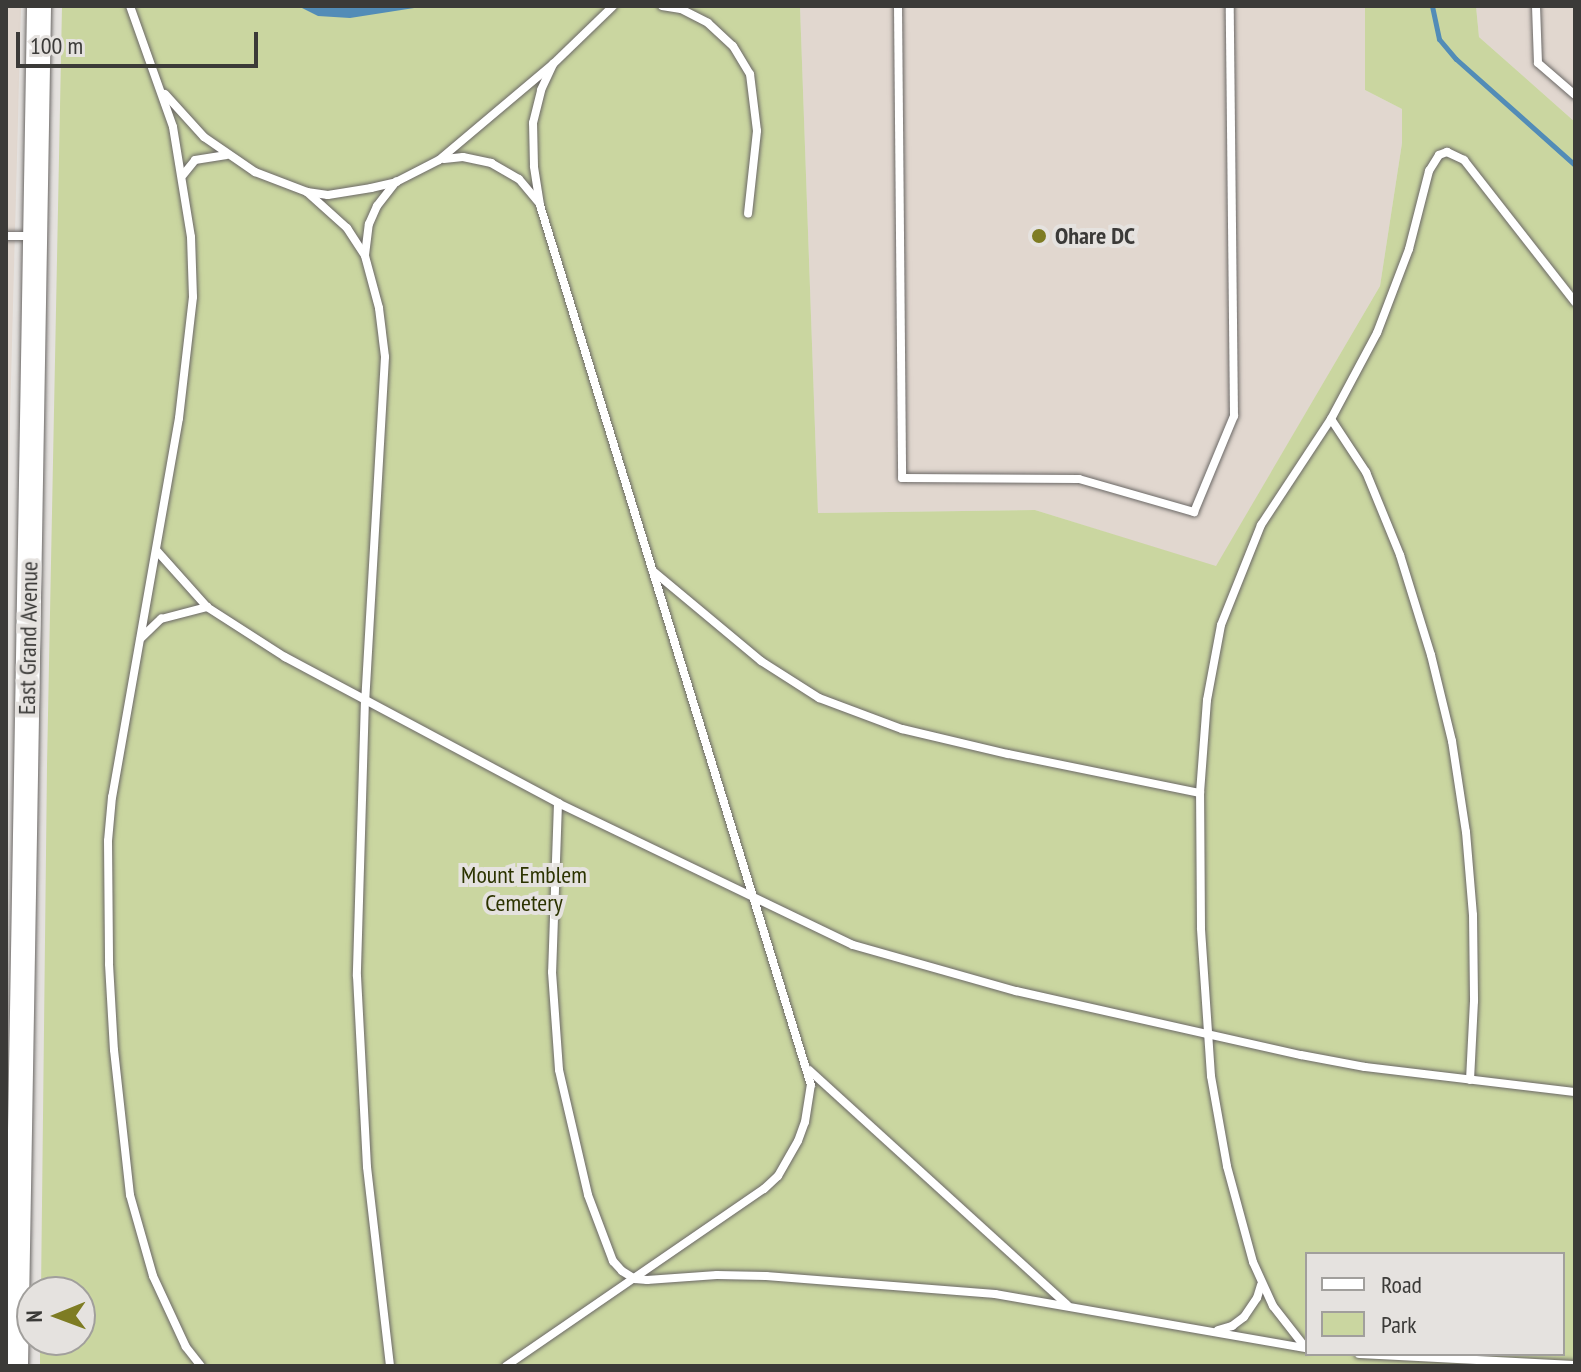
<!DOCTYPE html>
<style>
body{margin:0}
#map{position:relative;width:1581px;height:1372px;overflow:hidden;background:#e5e2df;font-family:"PT Sans Narrow",sans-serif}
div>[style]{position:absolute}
.built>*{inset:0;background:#e1d7cf}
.green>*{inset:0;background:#cad6a0}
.water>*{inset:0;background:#528cb7}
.stream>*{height:5px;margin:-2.5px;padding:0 2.5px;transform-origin:2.5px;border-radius:2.5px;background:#528cb7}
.roads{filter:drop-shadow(0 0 2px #6b6866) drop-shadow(0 0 2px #6b6866)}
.lane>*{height:8px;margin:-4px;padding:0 4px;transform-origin:4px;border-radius:4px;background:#fff}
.secondary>*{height:24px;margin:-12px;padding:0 12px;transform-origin:12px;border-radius:12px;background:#fff}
.dots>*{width:22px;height:22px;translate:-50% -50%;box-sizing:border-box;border:4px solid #e5e2df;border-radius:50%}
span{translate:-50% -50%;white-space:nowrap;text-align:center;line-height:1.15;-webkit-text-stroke:8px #e5e2df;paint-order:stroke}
.poi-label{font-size:24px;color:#3b3a38;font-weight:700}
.left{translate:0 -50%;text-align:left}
.street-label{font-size:24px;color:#3b3a38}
.park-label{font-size:24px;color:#2c3300}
.frame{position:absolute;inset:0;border:8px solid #3b3a38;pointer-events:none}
.legend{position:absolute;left:1305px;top:1252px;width:260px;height:104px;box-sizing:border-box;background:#e5e2df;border:2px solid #a19f9c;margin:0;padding:10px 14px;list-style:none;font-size:24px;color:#3b3a38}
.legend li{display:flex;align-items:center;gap:16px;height:40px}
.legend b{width:40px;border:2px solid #a19f9c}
.north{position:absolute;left:16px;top:1276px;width:80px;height:80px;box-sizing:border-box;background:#e5e2df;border:2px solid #a19f9c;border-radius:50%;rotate:269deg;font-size:22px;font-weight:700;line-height:32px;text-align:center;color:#3b3a38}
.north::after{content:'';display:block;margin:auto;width:28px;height:36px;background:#7e7c23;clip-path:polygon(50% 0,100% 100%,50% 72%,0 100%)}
.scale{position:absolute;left:16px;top:32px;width:242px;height:36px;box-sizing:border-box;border:4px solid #3b3a38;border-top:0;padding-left:10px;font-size:24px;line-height:28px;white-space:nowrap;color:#3b3a38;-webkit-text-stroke:6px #e5e2df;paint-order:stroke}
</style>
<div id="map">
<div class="built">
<div style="clip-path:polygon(6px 6px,21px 6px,6px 567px)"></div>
<div style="clip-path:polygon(800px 6px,1365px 6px,1365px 90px,1402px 109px,1402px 143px,1380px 286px,1216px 567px,1035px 510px,818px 513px)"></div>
<div style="clip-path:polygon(1476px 6px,1575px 6px,1575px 122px,1479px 37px)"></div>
</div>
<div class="green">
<div style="clip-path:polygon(evenodd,62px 6px,800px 6px,818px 513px,1035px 510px,1216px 566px,1380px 286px,1402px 143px,1402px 109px,1365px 90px,1365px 6px,1476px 6px,1479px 37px,1575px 122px,1575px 1366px,40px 1366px,40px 1340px,80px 1340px,80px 1292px,41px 1292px,47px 765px,62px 6px,1307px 1254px,1563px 1254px,1563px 1354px,1307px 1354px,1307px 1254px)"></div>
</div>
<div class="water">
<div style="clip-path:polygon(298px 6px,427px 6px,350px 18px,318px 16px)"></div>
</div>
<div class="stream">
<div style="left:1432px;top:6px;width:34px;rotate:78deg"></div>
<div style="left:1439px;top:39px;width:26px;rotate:50deg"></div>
<div style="left:1456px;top:59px;width:159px;rotate:41.7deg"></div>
</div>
<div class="roads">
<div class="lane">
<div style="left:130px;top:6px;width:128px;rotate:70.4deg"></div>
<div style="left:173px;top:127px;width:111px;rotate:80.7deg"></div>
<div style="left:191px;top:237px;width:60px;rotate:88.1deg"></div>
<div style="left:193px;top:297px;width:122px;rotate:96.6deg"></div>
<div style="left:179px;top:418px;width:385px;rotate:100deg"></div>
<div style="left:112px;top:797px;width:44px;rotate:95.2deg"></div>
<div style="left:108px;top:841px;width:123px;rotate:89.5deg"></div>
<div style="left:109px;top:964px;width:86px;rotate:86.7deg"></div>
<div style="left:114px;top:1050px;width:146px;rotate:83.7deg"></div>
<div style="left:130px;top:1195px;width:84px;rotate:74.1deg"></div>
<div style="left:153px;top:1276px;width:78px;rotate:65.1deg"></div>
<div style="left:186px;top:1347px;width:24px;rotate:52deg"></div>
<div style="left:662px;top:6px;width:19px;rotate:9deg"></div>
<div style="left:681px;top:9px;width:30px;rotate:27deg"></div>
<div style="left:708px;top:23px;width:34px;rotate:43deg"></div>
<div style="left:733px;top:46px;width:33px;rotate:59deg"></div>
<div style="left:750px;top:74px;width:57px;rotate:83deg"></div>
<div style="left:757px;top:131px;width:83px;rotate:96.2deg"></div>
<div style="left:898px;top:6px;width:472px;rotate:89.5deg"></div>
<div style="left:902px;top:478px;width:177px;rotate:0.3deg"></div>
<div style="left:1079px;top:479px;width:120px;rotate:16deg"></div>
<div style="left:1194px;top:512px;width:104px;rotate:-67.4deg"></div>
<div style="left:1234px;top:416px;width:410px;rotate:-90.6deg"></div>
<div style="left:1536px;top:6px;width:57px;rotate:88deg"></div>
<div style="left:1538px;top:63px;width:49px;rotate:40.9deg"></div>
<div style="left:165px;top:94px;width:58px;rotate:47.8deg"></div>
<div style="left:204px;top:137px;width:62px;rotate:34.5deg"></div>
<div style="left:255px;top:172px;width:56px;rotate:21deg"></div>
<div style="left:307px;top:192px;width:21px;rotate:8deg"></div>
<div style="left:328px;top:195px;width:44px;rotate:-9.2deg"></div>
<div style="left:371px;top:188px;width:26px;rotate:-13deg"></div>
<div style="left:396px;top:182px;width:48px;rotate:-27.1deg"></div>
<div style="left:439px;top:160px;width:149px;rotate:-40.1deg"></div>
<div style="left:553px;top:64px;width:83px;rotate:-44deg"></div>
<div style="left:444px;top:159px;width:19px;rotate:-6deg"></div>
<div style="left:463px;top:157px;width:29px;rotate:12deg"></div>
<div style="left:491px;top:163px;width:32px;rotate:30deg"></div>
<div style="left:519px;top:179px;width:30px;rotate:50deg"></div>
<div style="left:183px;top:175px;width:19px;rotate:-51deg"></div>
<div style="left:195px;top:160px;width:32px;rotate:-9deg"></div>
<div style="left:307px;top:192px;width:54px;rotate:42deg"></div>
<div style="left:347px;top:228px;width:33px;rotate:57deg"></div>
<div style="left:365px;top:256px;width:54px;rotate:74.9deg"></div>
<div style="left:379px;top:308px;width:49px;rotate:83deg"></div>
<div style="left:385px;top:357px;width:343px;rotate:93.3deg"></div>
<div style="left:365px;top:699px;width:277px;rotate:91.7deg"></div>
<div style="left:357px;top:976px;width:191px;rotate:87deg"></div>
<div style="left:367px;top:1167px;width:200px;rotate:83.4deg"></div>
<div style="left:6px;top:236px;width:26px"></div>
<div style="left:365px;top:255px;width:31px;rotate:-83deg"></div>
<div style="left:369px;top:224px;width:20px;rotate:-66deg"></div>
<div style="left:377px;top:206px;width:31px;rotate:-52deg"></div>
<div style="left:1331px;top:419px;width:64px;rotate:56.6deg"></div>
<div style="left:1366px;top:472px;width:90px;rotate:67.7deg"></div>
<div style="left:1400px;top:555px;width:105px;rotate:72.8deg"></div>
<div style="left:1431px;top:655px;width:89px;rotate:76.3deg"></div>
<div style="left:1452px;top:741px;width:92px;rotate:81.3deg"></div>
<div style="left:1466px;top:832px;width:83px;rotate:85.2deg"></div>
<div style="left:1473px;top:915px;width:86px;rotate:89.3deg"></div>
<div style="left:1474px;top:1001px;width:79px;rotate:92.9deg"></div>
<div style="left:157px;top:551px;width:75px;rotate:48.2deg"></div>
<div style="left:207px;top:607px;width:93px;rotate:32.7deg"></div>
<div style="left:285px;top:657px;width:310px;rotate:28.1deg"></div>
<div style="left:558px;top:803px;width:327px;rotate:25.7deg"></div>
<div style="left:853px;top:945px;width:169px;rotate:15.8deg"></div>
<div style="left:1016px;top:991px;width:292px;rotate:12.7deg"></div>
<div style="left:1301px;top:1055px;width:65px;rotate:10.6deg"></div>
<div style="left:1365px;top:1067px;width:211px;rotate:6.8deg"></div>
<div style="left:653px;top:571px;width:141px;rotate:39.8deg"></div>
<div style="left:761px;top:661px;width:69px;rotate:32.5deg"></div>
<div style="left:819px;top:698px;width:89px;rotate:20.5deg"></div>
<div style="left:902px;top:729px;width:109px;rotate:13.3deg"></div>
<div style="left:1008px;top:754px;width:196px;rotate:11.5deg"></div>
<div style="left:141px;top:638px;width:28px;rotate:-44deg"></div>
<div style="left:161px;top:619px;width:48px;rotate:-14.6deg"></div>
<div style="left:558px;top:803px;width:169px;rotate:92deg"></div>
<div style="left:552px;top:972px;width:98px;rotate:85.9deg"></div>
<div style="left:559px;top:1070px;width:128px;rotate:76.9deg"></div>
<div style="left:588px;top:1195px;width:71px;rotate:69.3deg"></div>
<div style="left:613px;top:1261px;width:13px;rotate:48deg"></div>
<div style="left:622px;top:1271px;width:15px;rotate:32deg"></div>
<div style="left:635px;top:1279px;width:12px;rotate:5deg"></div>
<div style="left:647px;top:1280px;width:70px;rotate:-4.1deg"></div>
<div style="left:717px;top:1275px;width:49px;rotate:1.2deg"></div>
<div style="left:766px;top:1276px;width:230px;rotate:4.5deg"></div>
<div style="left:995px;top:1294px;width:315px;rotate:9.9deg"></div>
<div style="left:809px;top:1070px;width:349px;rotate:42.3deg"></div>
<div style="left:1218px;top:1330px;width:15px;rotate:-16deg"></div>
<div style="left:1232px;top:1326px;width:15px;rotate:-37deg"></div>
<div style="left:1244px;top:1317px;width:23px;rotate:-56deg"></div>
<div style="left:1257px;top:1298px;width:14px;rotate:-73deg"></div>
<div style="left:1305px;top:1347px;width:52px;rotate:-128deg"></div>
<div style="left:1273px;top:1306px;width:48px;rotate:-114.4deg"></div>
<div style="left:1253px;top:1262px;width:99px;rotate:-105.2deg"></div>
<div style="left:1227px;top:1166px;width:91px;rotate:-100.1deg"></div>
<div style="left:1211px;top:1076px;width:148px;rotate:-93.9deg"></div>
<div style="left:1201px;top:928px;width:135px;rotate:-90.4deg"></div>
<div style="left:1200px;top:793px;width:93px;rotate:-85.7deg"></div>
<div style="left:1207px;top:700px;width:76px;rotate:-79.4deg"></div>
<div style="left:1221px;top:625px;width:108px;rotate:-68.2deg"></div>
<div style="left:1261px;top:525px;width:127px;rotate:-56.6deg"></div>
<div style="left:1331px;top:419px;width:98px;rotate:-61.9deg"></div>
<div style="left:1377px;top:333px;width:90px;rotate:-69.1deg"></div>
<div style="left:1409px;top:249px;width:81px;rotate:-75.6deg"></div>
<div style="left:1429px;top:171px;width:19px;rotate:-58deg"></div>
<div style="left:1439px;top:155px;width:9px;rotate:-21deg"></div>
<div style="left:1447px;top:152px;width:19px;rotate:25deg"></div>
<div style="left:1464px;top:160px;width:180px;rotate:52deg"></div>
<div style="left:1359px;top:1354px;width:216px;rotate:2.9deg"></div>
<div style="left:506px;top:1366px;width:313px;rotate:-34.5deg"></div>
<div style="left:764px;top:1189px;width:19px;rotate:-43deg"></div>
<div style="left:778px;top:1176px;width:40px;rotate:-60.3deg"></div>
<div style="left:798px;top:1141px;width:20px;rotate:-70deg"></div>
<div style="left:805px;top:1122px;width:37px;rotate:-81deg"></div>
<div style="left:811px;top:1085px;width:921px;rotate:-107.12deg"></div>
<div style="left:540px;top:205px;width:39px;rotate:-99deg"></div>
<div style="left:534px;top:166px;width:43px;rotate:-91.3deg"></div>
<div style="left:533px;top:123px;width:34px;rotate:-76deg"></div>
<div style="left:541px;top:90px;width:29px;rotate:-65deg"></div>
</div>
<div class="secondary">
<div style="left:16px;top:1366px;width:1360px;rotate:-89.03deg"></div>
</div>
</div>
<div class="dots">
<div style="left:1039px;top:236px;background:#7e7c23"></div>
</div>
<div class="poi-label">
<span class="left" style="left:1055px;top:236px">Ohare DC</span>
</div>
<div class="street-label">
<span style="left:28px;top:638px;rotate:-89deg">East Grand Avenue</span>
</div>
<div class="park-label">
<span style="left:524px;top:889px">Mount Emblem<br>Cemetery</span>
</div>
<div class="frame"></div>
<ul class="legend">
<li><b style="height:10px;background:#fff"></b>Road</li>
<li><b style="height:22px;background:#cad6a0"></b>Park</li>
</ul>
<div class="north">N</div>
<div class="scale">100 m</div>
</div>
